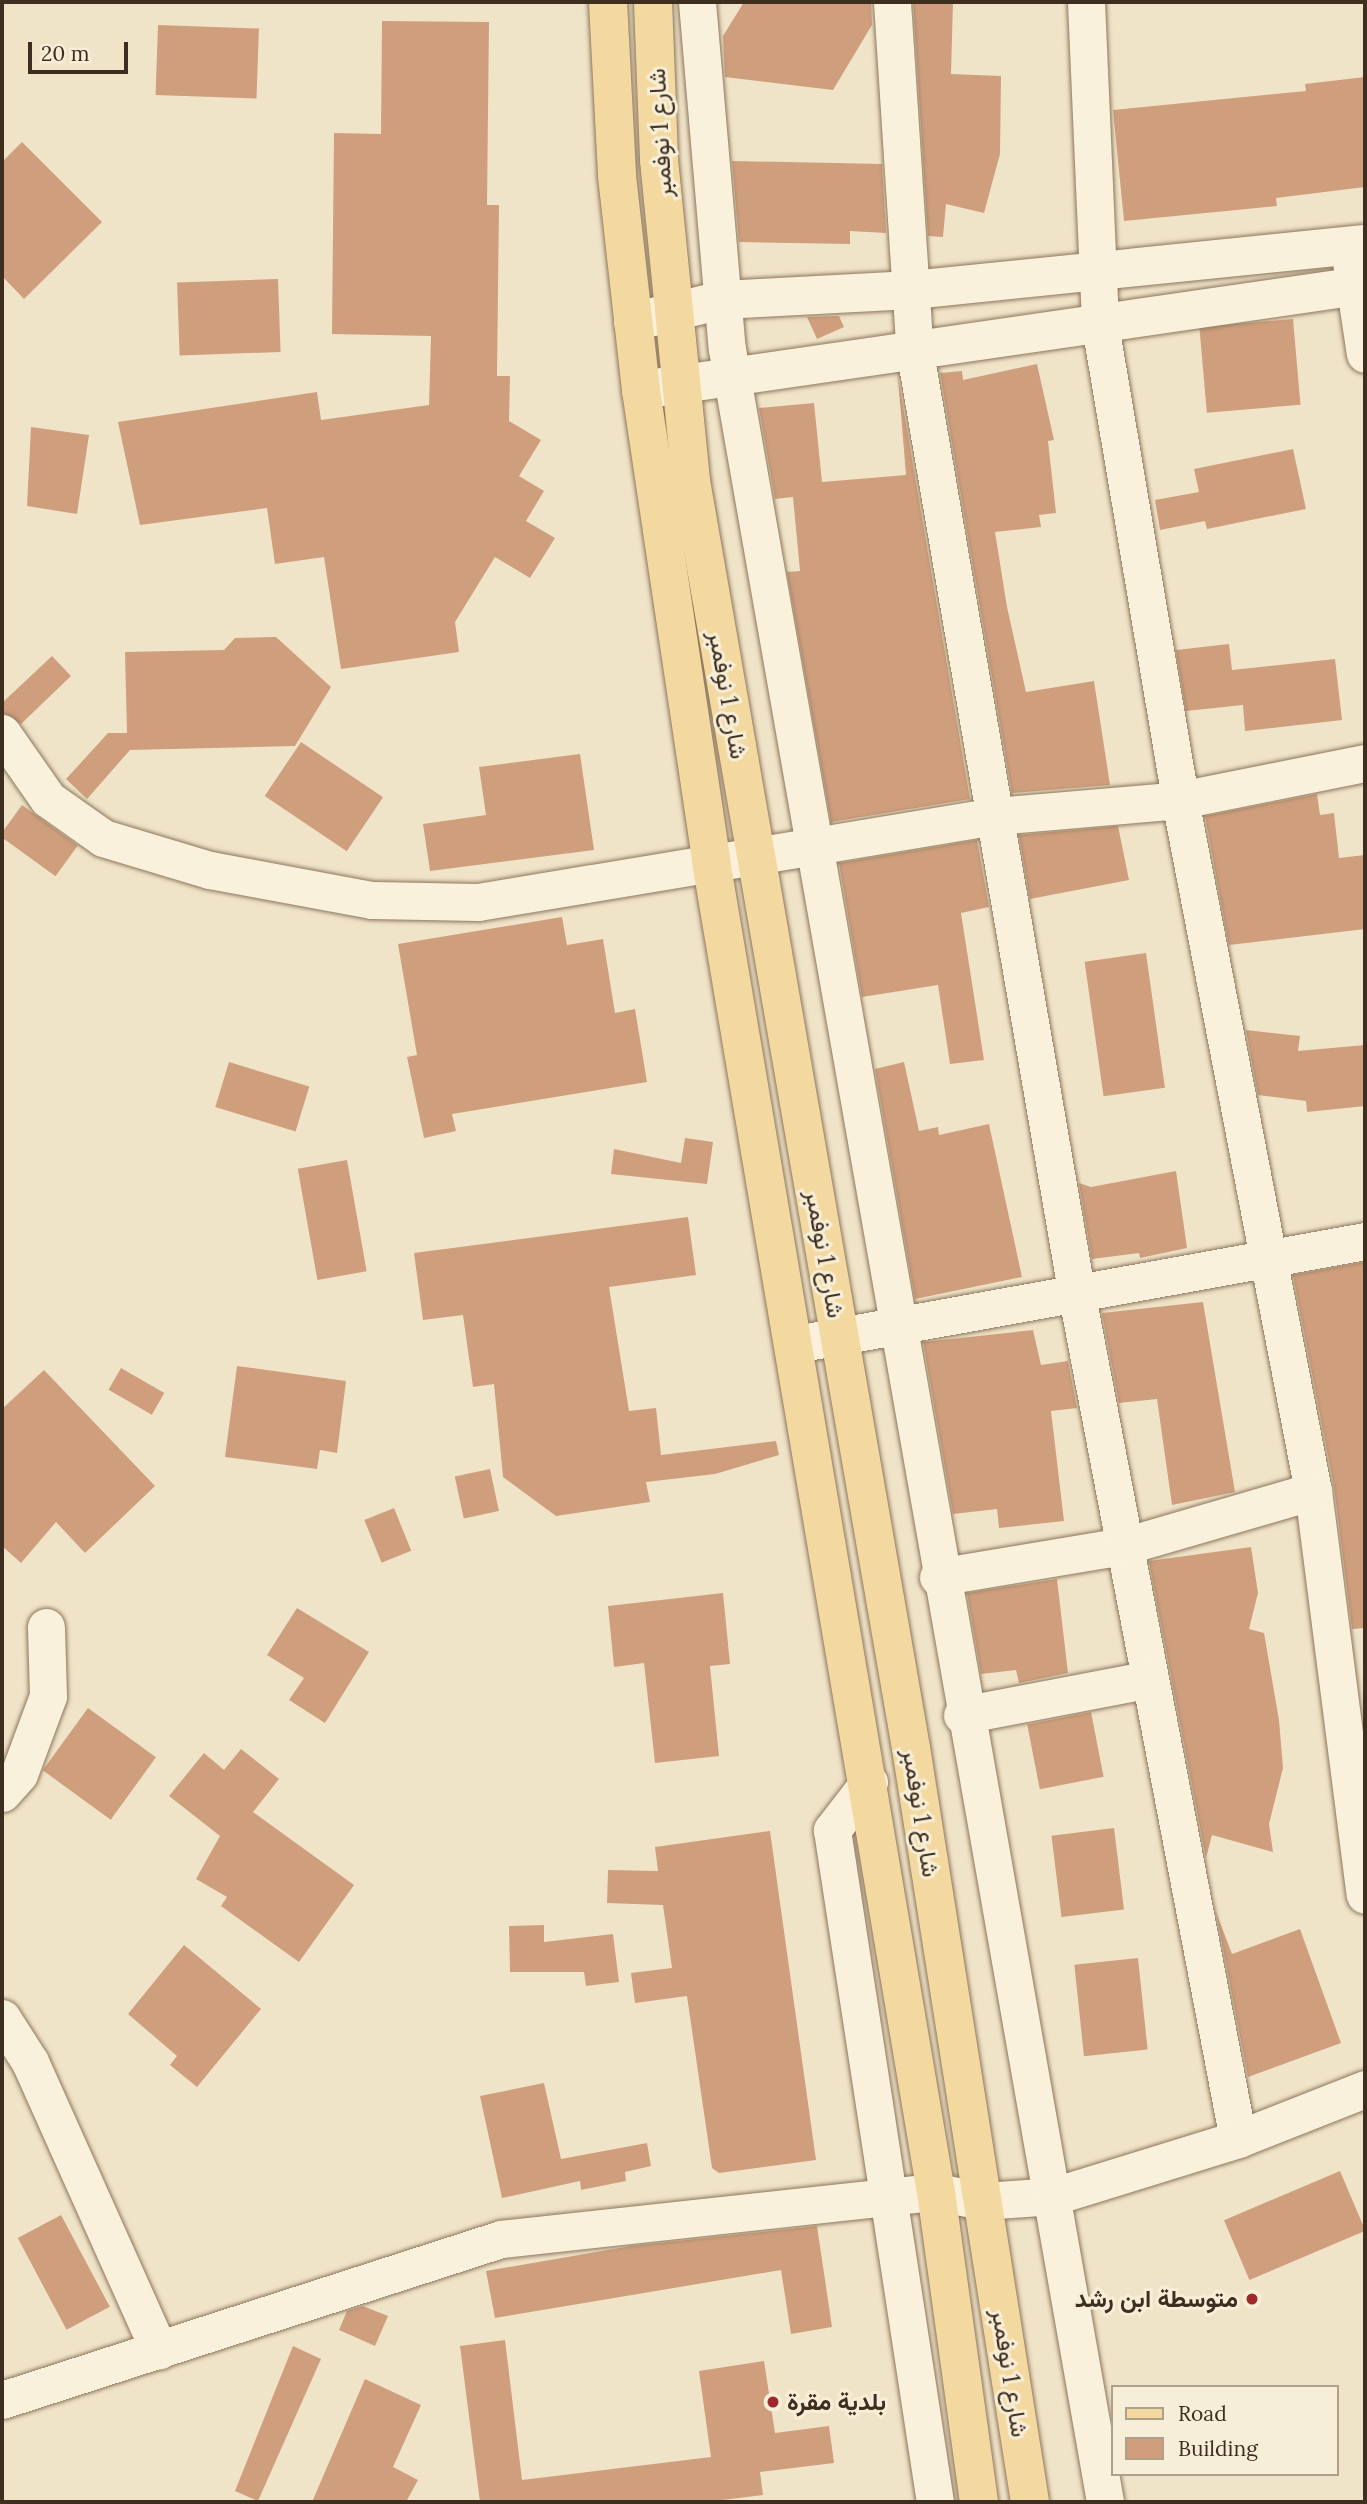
<!DOCTYPE html>
<meta charset="utf-8">
<style>
body{margin:0}
#map{position:relative;width:1367px;height:2504px;overflow:hidden;background:#f0e4c8;font-family:Lora,Vazirmatn,serif}
div>[style]{position:absolute}
.building>*{inset:0;background:#cf9f7d;transform-origin:0 0}
.roads{filter:drop-shadow(0 0 2px #8d765c) drop-shadow(0 0 2px #8d765c)}
.minor>*{height:37px;margin:-18.5px;padding:0 18.5px;transform-origin:18.5px;border-radius:18.5px;background:#faf1dc}
.tertiary>*{height:38px;margin:-19px;padding:0 19px;transform-origin:19px;border-radius:19px;background:#faf1dc}
.primary>*{height:38px;margin:-19px;padding:0 19px;transform-origin:19px;border-radius:19px;background:#f3d9a0}
.dots>*{width:19px;height:19px;translate:-50% -50%;box-sizing:border-box;border:4px solid #f7eed8;border-radius:50%}
span{translate:-50% -50%;white-space:nowrap;text-align:center;line-height:1.15;-webkit-text-stroke:6px #f7eed8;paint-order:stroke}
.street-label{font-size:24px;color:#3d2e20}
.poi-label{font-size:24px;color:#3d2e20;font-weight:700}
.right{translate:-100% -50%;text-align:right}
.left{translate:0 -50%;text-align:left}
.frame{position:absolute;inset:0;border:4px solid #3d2e20;pointer-events:none}
.legend{position:absolute;left:1111px;top:2385px;width:228px;height:91px;box-sizing:border-box;background:#f7eed8;border:2px solid #ada18e;margin:0;padding:9px 12px;list-style:none;font-size:21px;color:#3d2e20}
.legend li{display:flex;align-items:center;gap:14px;height:35px}
.legend b{width:35px;border:2px solid #ada18e}
.scale{position:absolute;left:28px;top:42px;width:100px;height:32px;box-sizing:border-box;border:4px solid #3d2e20;border-top:0;padding-left:9px;font-size:21px;line-height:24px;white-space:nowrap;color:#3d2e20;-webkit-text-stroke:5px #f7eed8;paint-order:stroke}
</style>
<div id="map">
<div class="building">
<div style="clip-path:polygon(744px 2px,871px 2px,872px 25px,833px 90px,725px 77px,723px 36px)"></div>
<div style="clip-path:polygon(913px 2px,953px 2px,951px 74px,1001px 76px,1000px 154px,984px 213px,946px 204px,943px 237px,928px 236px)"></div>
<div style="clip-path:polygon(382px 21px,489px 22px,487px 205px,499px 205px,497px 376px,510px 376px,509px 421px,541px 440px,519px 476px,544px 491px,526px 521px,555px 538px,530px 578px,495px 557px,455px 622px,459px 652px,341px 669px,324px 557px,275px 564px,267px 508px,140px 525px,118px 422px,317px 392px,321px 420px,429px 405px,431px 336px,332px 334px,334px 133px,381px 134px)"></div>
<div style="left:158px;top:25px;width:101px;height:70px;rotate:2deg"></div>
<div style="clip-path:polygon(1365px 77px,1365px 187px,1276px 198px,1277px 206px,1124px 221px,1113px 110px,1306px 91px,1305px 84px)"></div>
<div style="clip-path:polygon(22px 142px,102px 222px,24px 299px,2px 276px,2px 162px)"></div>
<div style="clip-path:polygon(732px 161px,882px 164px,886px 233px,850px 231px,850px 244px,739px 242px)"></div>
<div style="left:278px;top:279px;width:73px;height:101px;rotate:88deg"></div>
<div style="clip-path:polygon(839px 316px,844px 327px,817px 339px,807px 317px)"></div>
<div style="left:1293px;top:319px;width:86px;height:94px;rotate:85deg"></div>
<div style="clip-path:polygon(1037px 364px,1054px 440px,1048px 441px,1056px 513px,1039px 515px,1041px 527px,995px 532px,1007px 607px,1026px 692px,1094px 681px,1110px 785px,1012px 793px,940px 373px,962px 371px,963px 380px)"></div>
<div style="clip-path:polygon(898px 377px,970px 799px,831px 822px,787px 572px,800px 571px,793px 497px,775px 499px,759px 408px,814px 403px,822px 482px,906px 475px)"></div>
<div style="clip-path:polygon(31px 427px,89px 435px,77px 514px,27px 506px)"></div>
<div style="clip-path:polygon(1293px 449px,1306px 509px,1207px 529px,1205px 521px,1160px 530px,1155px 500px,1199px 492px,1194px 469px)"></div>
<div style="clip-path:polygon(276px 637px,331px 687px,295px 746px,130px 750px,87px 799px,66px 779px,108px 733px,127px 733px,125px 652px,224px 650px,235px 638px)"></div>
<div style="clip-path:polygon(1229px 644px,1232px 670px,1335px 659px,1342px 720px,1245px 731px,1243px 705px,1186px 711px,1176px 650px)"></div>
<div style="clip-path:polygon(52px 656px,71px 676px,21px 724px,2px 712px,2px 703px)"></div>
<div style="left:301px;top:742px;width:99px;height:65px;rotate:34deg"></div>
<div style="clip-path:polygon(580px 754px,594px 850px,430px 871px,423px 824px,486px 815px,479px 767px)"></div>
<div style="clip-path:polygon(1317px 794px,1320px 815px,1334px 813px,1339px 858px,1365px 855px,1365px 929px,1229px 945px,1205px 816px)"></div>
<div style="left:22px;top:805px;width:69px;height:38px;rotate:36deg"></div>
<div style="clip-path:polygon(1118px 826px,1129px 880px,1030px 899px,1019px 835px)"></div>
<div style="clip-path:polygon(977px 840px,989px 907px,961px 913px,984px 1060px,950px 1064px,938px 985px,862px 997px,839px 863px)"></div>
<div style="clip-path:polygon(562px 917px,567px 945px,603px 939px,615px 1013px,635px 1009px,647px 1082px,452px 1114px,456px 1131px,424px 1138px,407px 1057px,417px 1055px,398px 944px)"></div>
<div style="left:1146px;top:953px;width:136px;height:62px;rotate:82deg"></div>
<div style="clip-path:polygon(1246px 1030px,1300px 1036px,1298px 1051px,1365px 1045px,1365px 1106px,1307px 1112px,1306px 1101px,1258px 1095px)"></div>
<div style="left:229px;top:1062px;width:84px;height:47px;rotate:17deg"></div>
<div style="clip-path:polygon(904px 1062px,919px 1131px,938px 1127px,939px 1135px,989px 1124px,1022px 1277px,915px 1299px,875px 1069px)"></div>
<div style="clip-path:polygon(685px 1138px,713px 1142px,707px 1184px,611px 1174px,614px 1149px,681px 1163px)"></div>
<div style="left:347px;top:1160px;width:113px;height:50px;rotate:80deg"></div>
<div style="clip-path:polygon(1176px 1171px,1187px 1248px,1140px 1258px,1139px 1253px,1092px 1259px,1079px 1183px,1091px 1187px)"></div>
<div style="clip-path:polygon(688px 1217px,696px 1275px,609px 1287px,629px 1411px,656px 1408px,661px 1455px,776px 1441px,779px 1455px,715px 1474px,646px 1482px,650px 1502px,556px 1516px,503px 1477px,494px 1384px,473px 1387px,463px 1315px,423px 1320px,414px 1253px)"></div>
<div style="clip-path:polygon(1365px 1262px,1365px 1628px,1352px 1629px,1334px 1487px,1293px 1275px)"></div>
<div style="clip-path:polygon(1203px 1302px,1235px 1492px,1172px 1505px,1157px 1399px,1119px 1403px,1102px 1313px)"></div>
<div style="clip-path:polygon(1033px 1330px,1041px 1365px,1068px 1361px,1077px 1408px,1051px 1411px,1064px 1521px,999px 1528px,997px 1509px,953px 1514px,923px 1342px)"></div>
<div style="clip-path:polygon(237px 1366px,346px 1381px,337px 1453px,320px 1450px,317px 1469px,225px 1457px)"></div>
<div style="left:121px;top:1368px;width:50px;height:25px;rotate:30deg"></div>
<div style="clip-path:polygon(44px 1370px,155px 1486px,85px 1553px,56px 1522px,21px 1563px,2px 1546px,2px 1409px)"></div>
<div style="left:490px;top:1469px;width:43px;height:36px;rotate:78deg"></div>
<div style="left:394px;top:1508px;width:46px;height:32px;rotate:68deg"></div>
<div style="clip-path:polygon(1251px 1547px,1258px 1593px,1249px 1629px,1264px 1633px,1279px 1720px,1283px 1768px,1269px 1824px,1273px 1852px,1212px 1835px,1206px 1858px,1149px 1561px)"></div>
<div style="clip-path:polygon(1057px 1579px,1068px 1673px,1019px 1683px,1016px 1670px,981px 1674px,967px 1593px)"></div>
<div style="clip-path:polygon(723px 1593px,730px 1664px,710px 1666px,719px 1756px,655px 1763px,644px 1663px,614px 1667px,608px 1606px)"></div>
<div style="clip-path:polygon(297px 1608px,369px 1652px,325px 1723px,289px 1700px,304px 1678px,267px 1655px)"></div>
<div style="left:88px;top:1708px;width:84px;height:77px;rotate:36deg"></div>
<div style="left:1091px;top:1712px;width:66px;height:65px;rotate:79deg"></div>
<div style="clip-path:polygon(241px 1749px,279px 1779px,253px 1812px,354px 1885px,299px 1962px,221px 1906px,227px 1897px,196px 1879px,220px 1836px,169px 1796px,204px 1753px,224px 1770px)"></div>
<div style="left:1114px;top:1828px;width:82px;height:63px;rotate:83deg"></div>
<div style="clip-path:polygon(770px 1831px,816px 2160px,719px 2173px,712px 2168px,687px 1996px,635px 2003px,631px 1973px,672px 1968px,663px 1905px,607px 1903px,608px 1870px,658px 1871px,655px 1847px)"></div>
<div style="clip-path:polygon(1216px 1912px,1232px 1954px,1300px 1929px,1341px 2043px,1248px 2077px)"></div>
<div style="clip-path:polygon(544px 1925px,544px 1942px,613px 1934px,619px 1982px,586px 1986px,584px 1972px,510px 1972px,509px 1926px)"></div>
<div style="clip-path:polygon(184px 1945px,261px 2009px,197px 2087px,170px 2065px,177px 2056px,128px 2014px)"></div>
<div style="left:1138px;top:1958px;width:92px;height:64px;rotate:84deg"></div>
<div style="clip-path:polygon(544px 2083px,561px 2159px,647px 2143px,651px 2166px,625px 2172px,626px 2181px,581px 2190px,580px 2181px,502px 2198px,480px 2096px)"></div>
<div style="left:1340px;top:2171px;width:65px;height:126px;rotate:67deg"></div>
<div style="left:61px;top:2215px;width:104px;height:49px;rotate:62deg"></div>
<div style="clip-path:polygon(817px 2226px,832px 2327px,791px 2334px,781px 2270px,495px 2318px,486px 2271px,631px 2246px)"></div>
<div style="clip-path:polygon(363px 2306px,388px 2316px,375px 2346px,339px 2330px,347px 2311px)"></div>
<div style="clip-path:polygon(505px 2340px,522px 2480px,711px 2457px,699px 2371px,764px 2361px,775px 2433px,829px 2426px,834px 2463px,760px 2472px,763px 2495px,706px 2502px,480px 2502px,460px 2346px)"></div>
<div style="clip-path:polygon(293px 2346px,321px 2359px,258px 2501px,235px 2491px)"></div>
<div style="clip-path:polygon(365px 2379px,421px 2405px,393px 2467px,418px 2480px,406px 2502px,312px 2502px)"></div>
</div>
<div class="roads">
<div class="minor">
<div style="left:697px;top:2px;width:348px;rotate:85.1deg"></div>
<div style="left:727px;top:349px;width:2186px;rotate:80.04deg"></div>
<div style="left:892px;top:2px;width:352px;rotate:86.3deg"></div>
<div style="left:915px;top:353px;width:957px;rotate:80.25deg"></div>
<div style="left:1077px;top:1296px;width:858px;rotate:79.19deg"></div>
<div style="left:1086px;top:2px;width:323px;rotate:87.5deg"></div>
<div style="left:1100px;top:325px;width:482px;rotate:80.4deg"></div>
<div style="left:1180px;top:800px;width:704px;rotate:79.11deg"></div>
<div style="left:1313px;top:1491px;width:407px;rotate:82.7deg"></div>
<div style="left:1350px;top:255px;width:100px;rotate:81.4deg"></div>
<div style="left:2px;top:733px;width:80px;rotate:55.1deg"></div>
<div style="left:48px;top:799px;width:67px;rotate:35.3deg"></div>
<div style="left:103px;top:838px;width:112px;rotate:16.7deg"></div>
<div style="left:210px;top:870px;width:165px;rotate:10.5deg"></div>
<div style="left:372px;top:900px;width:106px;rotate:1.1deg"></div>
<div style="left:478px;top:902px;width:524px;rotate:-9.44deg"></div>
<div style="left:995px;top:816px;width:186px;rotate:-4.9deg"></div>
<div style="left:1180px;top:800px;width:189px;rotate:-11.3deg"></div>
<div style="left:796px;top:1344px;width:578px;rotate:-10.26deg"></div>
<div style="left:938px;top:1577px;width:189px;rotate:-9.5deg"></div>
<div style="left:1124px;top:1546px;width:197px;rotate:-16.2deg"></div>
<div style="left:962px;top:1715px;width:191px;rotate:-10.8deg"></div>
<div style="left:869px;top:1782px;width:61px;rotate:127.6deg"></div>
<div style="left:832px;top:1830px;width:680px;rotate:81.29deg"></div>
<div style="left:2px;top:1793px;width:25px;rotate:-48deg"></div>
<div style="left:19px;top:1774px;width:83px;rotate:-69.6deg"></div>
<div style="left:48px;top:1696px;width:69px;rotate:-91.7deg"></div>
<div style="left:2px;top:2018px;width:52px;rotate:57.5deg"></div>
<div style="left:30px;top:2062px;width:316px;rotate:65.9deg"></div>
<div style="left:2px;top:2400px;width:524px;rotate:-17.88deg"></div>
<div style="left:501px;top:2239px;width:438px;rotate:-6.2deg"></div>
<div style="left:936px;top:2192px;width:48px;rotate:10.8deg"></div>
<div style="left:983px;top:2201px;width:71px;rotate:-4deg"></div>
<div style="left:1054px;top:2196px;width:193px;rotate:-17.2deg"></div>
<div style="left:1238px;top:2139px;width:136px;rotate:-21.5deg"></div>
</div>
<div class="tertiary">
<div style="left:633px;top:322px;width:92px;rotate:-13.9deg"></div>
<div style="left:722px;top:300px;width:190px;rotate:-3deg"></div>
<div style="left:912px;top:290px;width:455px;rotate:-5.8deg"></div>
<div style="left:641px;top:390px;width:732px;rotate:-8.25deg"></div>
</div>
<div class="primary">
<div style="left:608px;top:2px;width:174px;rotate:87deg"></div>
<div style="left:617px;top:176px;width:215px;rotate:83.6deg"></div>
<div style="left:641px;top:390px;width:476px;rotate:81.5deg"></div>
<div style="left:711px;top:861px;width:1350px;rotate:80.41deg"></div>
<div style="left:936px;top:2192px;width:313px;rotate:82.1deg"></div>
<div style="left:653px;top:2px;width:158px;rotate:87.8deg"></div>
<div style="left:659px;top:160px;width:323px;rotate:84.3deg"></div>
<div style="left:691px;top:481px;width:1286px;rotate:80.15deg"></div>
<div style="left:911px;top:1748px;width:763px;rotate:81.03deg"></div>
</div>
</div>
<div class="dots">
<div style="left:1252px;top:2299px;background:#9e2a2b"></div>
<div style="left:773px;top:2402px;background:#9e2a2b"></div>
</div>
<div class="street-label">
<span style="left:660px;top:133px;rotate:-93deg">شارع 1 نوفمبر</span>
<span style="left:728px;top:695px;rotate:80deg">شارع 1 نوفمبر</span>
<span style="left:825px;top:1254px;rotate:80deg">شارع 1 نوفمبر</span>
<span style="left:921px;top:1813px;rotate:81deg">شارع 1 نوفمبر</span>
<span style="left:1010px;top:2373px;rotate:81deg">شارع 1 نوفمبر</span>
</div>
<div class="poi-label">
<span class="right" style="left:1238px;top:2299px">متوسطة ابن رشد</span>
<span class="left" style="left:787px;top:2402px">بلدية مقرة</span>
</div>
<div class="frame"></div>
<ul class="legend">
<li><b style="height:9px;background:#f3d9a0"></b>Road</li>
<li><b style="height:19px;background:#cf9f7d"></b>Building</li>
</ul>
<div class="scale">20 m</div>
</div>
